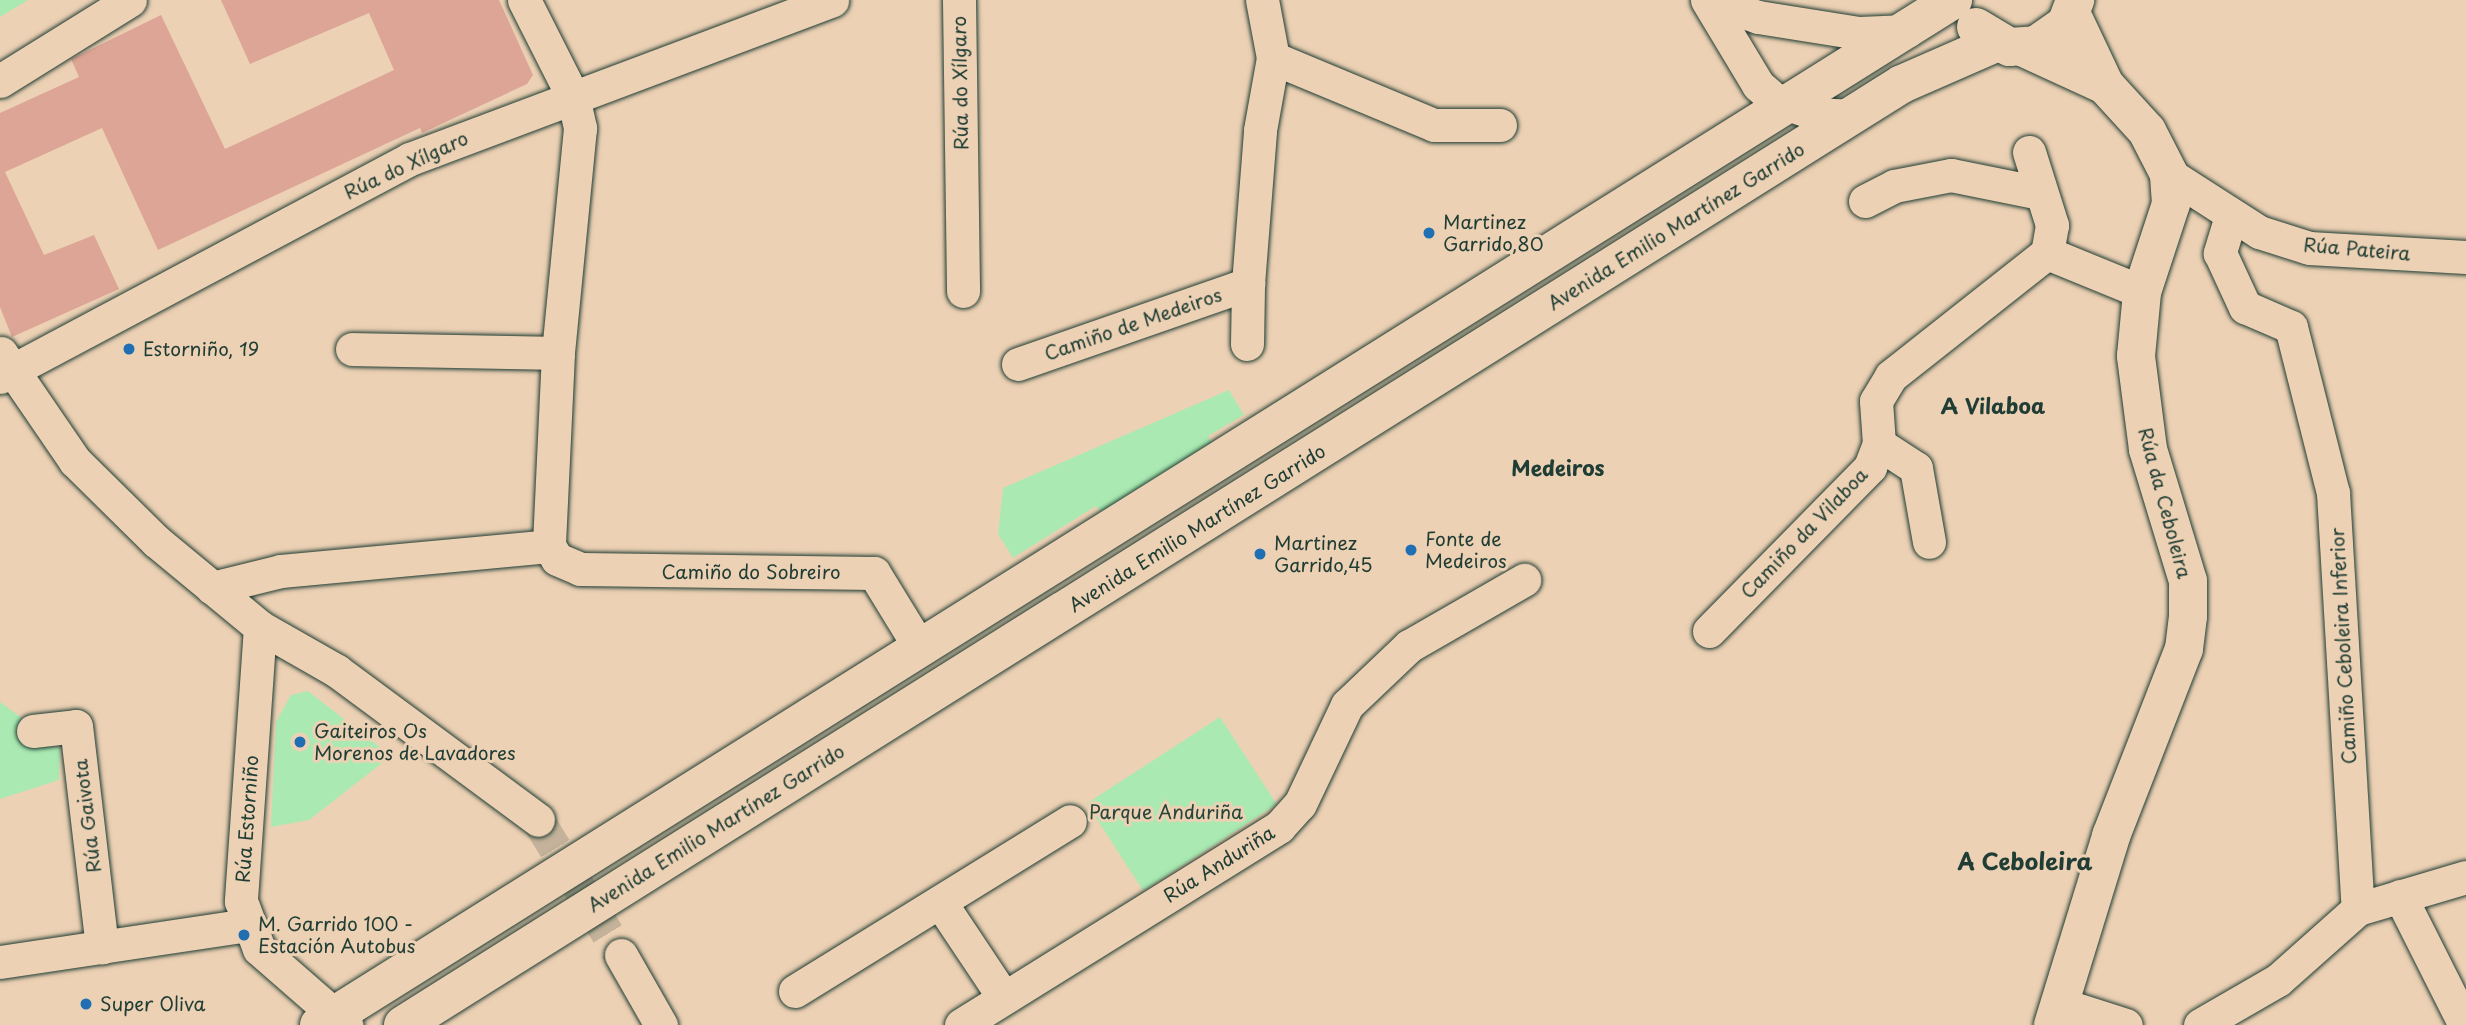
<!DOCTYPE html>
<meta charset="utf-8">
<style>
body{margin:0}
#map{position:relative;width:2466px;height:1025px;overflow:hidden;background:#edd1b4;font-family:"Playpen Sans",sans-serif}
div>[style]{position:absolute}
.green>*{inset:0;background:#aaeab2;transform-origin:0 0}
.building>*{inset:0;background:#dda595}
.minor-tunnel>*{height:33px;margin-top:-16.5px;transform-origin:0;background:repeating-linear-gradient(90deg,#c4b39a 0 33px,transparent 0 50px)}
.roads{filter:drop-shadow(0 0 2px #1f3d34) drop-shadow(0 0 2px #1f3d34)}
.minor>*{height:33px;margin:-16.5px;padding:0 16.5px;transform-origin:16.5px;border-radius:16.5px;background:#edd1b4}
.tertiary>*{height:38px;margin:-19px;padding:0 19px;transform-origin:19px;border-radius:19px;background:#edd1b4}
.primary>*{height:38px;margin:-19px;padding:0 19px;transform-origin:19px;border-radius:19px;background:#edd1b4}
.dots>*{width:19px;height:19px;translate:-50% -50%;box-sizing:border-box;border:4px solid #edd1b4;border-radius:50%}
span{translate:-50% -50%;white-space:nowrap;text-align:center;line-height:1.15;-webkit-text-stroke:6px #edd1b4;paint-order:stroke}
.street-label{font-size:19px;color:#1f3d34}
.poi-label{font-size:19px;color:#1f3d34}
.left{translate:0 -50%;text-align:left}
.park-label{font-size:19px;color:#26463a}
.neighbourhood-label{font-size:21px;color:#1f3d34;font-weight:700}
.quarter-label{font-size:23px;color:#1f3d34;font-weight:700}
</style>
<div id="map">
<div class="green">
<div style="clip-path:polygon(0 0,28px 0,0 17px)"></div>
<div style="clip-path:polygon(1229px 390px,1244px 415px,1208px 436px,1213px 444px,1102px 513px,1096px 506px,1013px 558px,998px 534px,1003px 488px)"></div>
<div style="clip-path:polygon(308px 691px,391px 756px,309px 820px,271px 827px,276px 722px,291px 695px)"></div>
<div style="clip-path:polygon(0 702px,22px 718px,26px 743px,60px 748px,59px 780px,0 799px)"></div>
<div style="left:1220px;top:717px;width:104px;height:159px;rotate:57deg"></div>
</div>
<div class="building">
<div style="clip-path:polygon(221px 0,499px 0,533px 75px,527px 84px,422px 133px,420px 128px,158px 250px,102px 128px,5px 172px,44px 255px,94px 235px,119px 289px,12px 337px,0 307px,0 113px,79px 77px,71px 59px,161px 15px,225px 149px,394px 70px,369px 13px,250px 64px)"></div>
</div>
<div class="minor-tunnel">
<div style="left:538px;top:820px;width:158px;rotate:58.4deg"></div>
</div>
<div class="roads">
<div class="minor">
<div style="left:524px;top:0;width:109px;rotate:63.2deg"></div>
<div style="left:573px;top:97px;width:32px;rotate:77deg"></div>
<div style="left:580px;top:128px;width:226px;rotate:95.6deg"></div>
<div style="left:558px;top:353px;width:193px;rotate:92.7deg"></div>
<div style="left:549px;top:546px;width:15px;rotate:58deg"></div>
<div style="left:557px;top:559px;width:25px;rotate:23deg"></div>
<div style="left:580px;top:569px;width:294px;rotate:0.8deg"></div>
<div style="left:874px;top:573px;width:88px;rotate:58.5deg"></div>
<div style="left:959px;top:0;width:291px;rotate:89.2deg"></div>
<div style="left:1707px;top:0;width:99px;rotate:59deg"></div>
<div style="left:1758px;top:85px;width:21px;rotate:41deg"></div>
<div style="left:1774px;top:99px;width:45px;rotate:19.7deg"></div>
<div style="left:1816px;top:114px;width:37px;rotate:3deg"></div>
<div style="left:1709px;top:0;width:52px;rotate:19.1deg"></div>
<div style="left:1758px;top:17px;width:102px;rotate:9deg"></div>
<div style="left:1859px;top:33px;width:48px;rotate:-2.4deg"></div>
<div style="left:1273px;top:58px;width:174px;rotate:22.6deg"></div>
<div style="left:1434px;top:125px;width:66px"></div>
<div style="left:0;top:81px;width:153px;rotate:-31.9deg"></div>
<div style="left:2029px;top:152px;width:77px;rotate:72.5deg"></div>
<div style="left:2052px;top:225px;width:28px;rotate:100deg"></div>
<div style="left:2047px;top:253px;width:103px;rotate:22.3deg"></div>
<div style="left:2169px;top:174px;width:107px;rotate:32.8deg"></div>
<div style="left:2259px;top:232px;width:52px;rotate:17.7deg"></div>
<div style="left:2309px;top:248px;width:157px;rotate:3.3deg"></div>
<div style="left:1865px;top:201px;width:33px;rotate:-27deg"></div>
<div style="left:1894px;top:186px;width:58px;rotate:-10.9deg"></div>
<div style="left:1951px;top:175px;width:91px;rotate:11.4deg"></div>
<div style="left:2231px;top:216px;width:39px;rotate:107deg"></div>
<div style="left:2220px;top:253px;width:60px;rotate:65.2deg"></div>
<div style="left:2245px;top:307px;width:50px;rotate:23.5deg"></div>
<div style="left:2291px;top:327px;width:171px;rotate:75.8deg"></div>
<div style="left:2333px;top:493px;width:417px;rotate:86.6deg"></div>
<div style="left:1247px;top:344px;width:60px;rotate:-89deg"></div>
<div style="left:352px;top:349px;width:206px;rotate:1.1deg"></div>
<div style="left:1px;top:353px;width:131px;rotate:55.6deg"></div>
<div style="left:75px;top:461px;width:114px;rotate:44.6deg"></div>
<div style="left:156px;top:541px;width:135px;rotate:39.6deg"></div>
<div style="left:260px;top:627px;width:89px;rotate:29.7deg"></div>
<div style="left:337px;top:671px;width:250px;rotate:36.5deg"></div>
<div style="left:1018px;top:364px;width:244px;rotate:-19.2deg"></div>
<div style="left:1248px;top:284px;width:154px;rotate:-85.5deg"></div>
<div style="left:1260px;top:130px;width:73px;rotate:-79.8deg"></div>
<div style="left:1273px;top:58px;width:59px;rotate:-100.7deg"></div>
<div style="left:0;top:377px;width:464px;rotate:-28deg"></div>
<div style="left:410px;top:159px;width:451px;rotate:-20.6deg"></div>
<div style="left:1879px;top:444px;width:44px;rotate:33deg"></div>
<div style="left:1916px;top:468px;width:75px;rotate:80deg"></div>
<div style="left:212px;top:588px;width:71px;rotate:-13.8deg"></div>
<div style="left:281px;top:571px;width:269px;rotate:-5.3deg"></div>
<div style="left:260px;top:627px;width:275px;rotate:94deg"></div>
<div style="left:241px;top:901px;width:51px;rotate:69.4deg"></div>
<div style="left:259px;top:949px;width:116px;rotate:41.1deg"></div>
<div style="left:1709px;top:631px;width:230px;rotate:-45.5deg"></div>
<div style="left:1870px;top:467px;width:25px;rotate:-69deg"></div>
<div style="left:1879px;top:444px;width:43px;rotate:-94deg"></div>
<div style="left:1876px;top:401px;width:29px;rotate:-59deg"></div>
<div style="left:1891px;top:376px;width:199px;rotate:-38.3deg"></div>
<div style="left:33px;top:731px;width:43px;rotate:-6.6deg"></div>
<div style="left:76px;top:726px;width:223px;rotate:83.3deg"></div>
<div style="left:2400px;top:896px;width:144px;rotate:63.3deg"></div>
<div style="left:940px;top:902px;width:115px;rotate:56.3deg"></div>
<div style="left:621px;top:955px;width:81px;rotate:60.3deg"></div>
<div style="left:0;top:962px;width:250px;rotate:-8.5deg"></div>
<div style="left:795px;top:991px;width:323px;rotate:-31.7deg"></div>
<div style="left:2060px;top:1004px;width:69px;rotate:17.7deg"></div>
<div style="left:961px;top:1025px;width:375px;rotate:-31.9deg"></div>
<div style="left:1279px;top:827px;width:31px;rotate:-48deg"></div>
<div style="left:1300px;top:804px;width:110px;rotate:-64.6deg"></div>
<div style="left:1347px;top:705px;width:86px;rotate:-43.6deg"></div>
<div style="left:1409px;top:646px;width:133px;rotate:-29.9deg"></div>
<div style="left:2200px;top:1025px;width:90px;rotate:-30deg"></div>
<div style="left:2278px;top:980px;width:107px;rotate:-41.6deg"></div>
<div style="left:2358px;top:909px;width:113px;rotate:-16.5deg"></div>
</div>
<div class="tertiary">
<div style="left:2024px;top:48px;width:89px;rotate:24.6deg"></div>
<div style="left:2053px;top:1025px;width:198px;rotate:-72.9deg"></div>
<div style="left:2111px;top:836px;width:201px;rotate:-68.7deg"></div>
<div style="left:2184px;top:649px;width:33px;rotate:-83deg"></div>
<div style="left:2188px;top:616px;width:35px;rotate:-90deg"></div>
<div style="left:2188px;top:581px;width:138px;rotate:-106.9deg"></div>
<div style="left:2148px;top:449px;width:94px;rotate:-97.4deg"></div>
<div style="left:2136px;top:356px;width:64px;rotate:-84.6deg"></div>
<div style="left:2142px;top:292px;width:93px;rotate:-71.8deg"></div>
<div style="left:2171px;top:204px;width:30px;rotate:-94deg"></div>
<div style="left:2169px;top:174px;width:48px;rotate:-117.1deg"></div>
<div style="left:2147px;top:131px;width:62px;rotate:-132.4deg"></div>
<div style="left:2105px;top:85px;width:80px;rotate:-115.3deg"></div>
</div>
<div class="primary">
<div style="left:1976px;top:27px;width:39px;rotate:31deg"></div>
<div style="left:2009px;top:47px;width:27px;rotate:-4deg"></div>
<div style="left:2036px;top:45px;width:37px;rotate:-35deg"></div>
<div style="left:2066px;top:24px;width:26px;rotate:-69deg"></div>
<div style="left:319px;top:1025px;width:1929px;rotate:-32.1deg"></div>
<div style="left:403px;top:1025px;width:1770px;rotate:-32.12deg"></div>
<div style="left:1902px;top:84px;width:103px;rotate:-23.6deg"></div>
</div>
</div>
<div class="dots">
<div style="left:1429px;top:233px;background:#1f6fb2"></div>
<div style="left:129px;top:349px;background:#1f6fb2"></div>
<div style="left:1411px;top:550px;background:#1f6fb2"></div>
<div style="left:1260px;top:554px;background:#1f6fb2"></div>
<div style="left:300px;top:742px;background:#1f6fb2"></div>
<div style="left:244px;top:935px;background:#1f6fb2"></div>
<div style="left:86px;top:1004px;background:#1f6fb2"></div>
</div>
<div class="street-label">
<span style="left:960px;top:83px;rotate:-91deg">Rúa do Xílgaro</span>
<span style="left:406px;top:165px;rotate:-25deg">Rúa do Xílgaro</span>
<span style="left:1676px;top:226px;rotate:-32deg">Avenida Emilio Martínez Garrido</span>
<span style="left:2357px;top:249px;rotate:5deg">Rúa Pateira</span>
<span style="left:1133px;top:324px;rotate:-19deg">Camiño de Medeiros</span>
<span style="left:2165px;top:503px;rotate:75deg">Rúa da Ceboleira</span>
<span style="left:1197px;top:528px;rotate:-32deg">Avenida Emilio Martínez Garrido</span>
<span style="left:1804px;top:533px;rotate:-46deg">Camiño da Vilaboa</span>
<span style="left:751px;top:572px">Camiño do Sobreiro</span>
<span style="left:2343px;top:646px;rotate:-93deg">Camiño Ceboleira Inferior</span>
<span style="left:87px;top:816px;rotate:-97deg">Rúa Gaivota</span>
<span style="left:247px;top:819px;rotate:-86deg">Rúa Estorniño</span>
<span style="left:716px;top:828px;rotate:-32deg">Avenida Emilio Martínez Garrido</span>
<span style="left:1219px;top:864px;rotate:-32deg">Rúa Anduriña</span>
</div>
<div class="poi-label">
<span class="left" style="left:1443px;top:233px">Martinez<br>Garrido,80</span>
<span class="left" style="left:143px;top:349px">Estorniño, 19</span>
<span class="left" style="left:1425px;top:550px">Fonte de<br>Medeiros</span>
<span class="left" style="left:1274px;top:554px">Martinez<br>Garrido,45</span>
<span class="left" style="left:314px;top:742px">Gaiteiros Os<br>Morenos de Lavadores</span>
<span class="left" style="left:258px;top:935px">M. Garrido 100 -<br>Estación Autobus</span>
<span class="left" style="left:100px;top:1004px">Super Oliva</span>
</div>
<div class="park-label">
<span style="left:1166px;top:812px">Parque Anduriña</span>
</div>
<div class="neighbourhood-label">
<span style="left:1993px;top:405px">A Vilaboa</span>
<span style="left:1558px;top:467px">Medeiros</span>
</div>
<div class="quarter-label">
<span style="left:2025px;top:861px">A Ceboleira</span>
</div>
</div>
